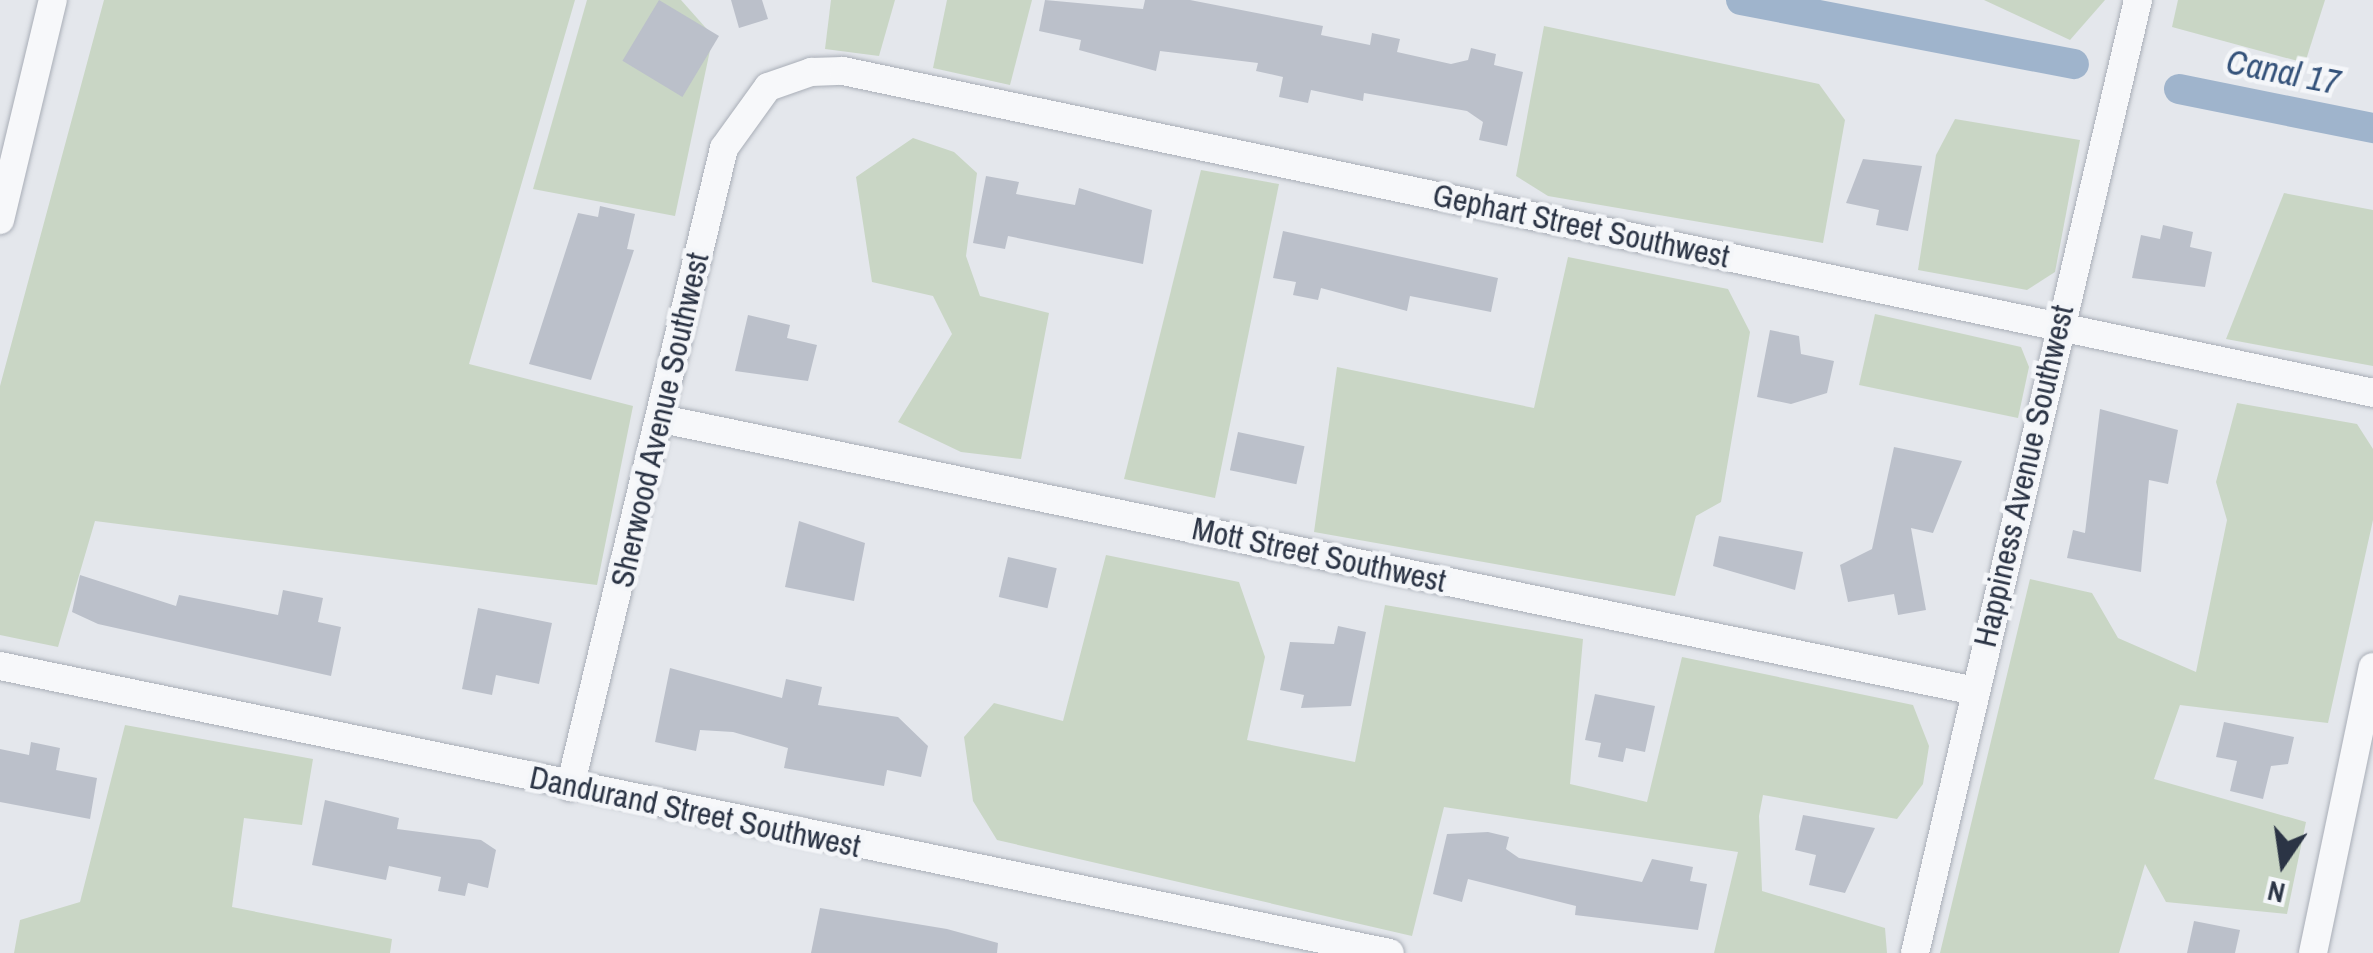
<!DOCTYPE html>
<style>
body{margin:0}
#map{position:relative;width:2373px;height:953px;overflow:hidden;background:#e4e7ec;font-family:"Archivo Narrow",sans-serif}
div>[style]{position:absolute}
.green>*{inset:0;background:#c9d6c5}
.canal>*{height:30px;margin:-15px;padding:0 15px;transform-origin:15px;border-radius:15px;background:#9fb4cc}
.building>*{inset:0;background:#bbc0ca;transform-origin:0 0}
.roads{filter:drop-shadow(0 0 2px #a9aeb7) drop-shadow(0 0 2px #a9aeb7)}
.street>*{height:28px;margin:-14px;padding:0 14px;transform-origin:14px;border-radius:14px;background:#f7f8fa}
span{translate:-50% -50%;white-space:nowrap;text-align:center;line-height:1.15;-webkit-text-stroke:9px #f4f6f9;paint-order:stroke}
.street-label{font-size:32px;color:#2b3445}
.water-label{font-size:35px;color:#34527a;font-style:italic}
.north{position:absolute;left:2233px;top:813px;width:100px;height:100px;-webkit-text-stroke:8px #f4f6f9;paint-order:stroke;rotate:193deg;font-size:28px;font-weight:700;line-height:40px;text-align:center;color:#2b3445}
.north::after{content:'';display:block;margin:auto;width:35px;height:45px;background:#2b3445;clip-path:polygon(50% 0,100% 100%,50% 72%,0 100%)}
</style>
<div id="map">
<div class="green">
<div style="clip-path:polygon(104px 0,575px 0,469px 364px,633px 406px,597px 585px,95px 521px,58px 647px,0 635px,0 386px)"></div>
<div style="clip-path:polygon(587px 0,681px 0,713px 36px,675px 216px,533px 189px)"></div>
<div style="clip-path:polygon(831px 0,895px 0,879px 56px,825px 49px)"></div>
<div style="clip-path:polygon(947px 0,1032px 0,1010px 85px,933px 68px)"></div>
<div style="clip-path:polygon(1984px 0,2105px 0,2070px 40px)"></div>
<div style="clip-path:polygon(2178px 0,2325px 0,2305px 63px,2172px 27px)"></div>
<div style="clip-path:polygon(1544px 26px,1819px 84px,1845px 120px,1823px 243px,1548px 196px,1516px 176px)"></div>
<div style="clip-path:polygon(1955px 119px,2080px 140px,2055px 272px,2027px 290px,1918px 270px,1936px 155px)"></div>
<div style="clip-path:polygon(913px 138px,954px 152px,977px 173px,966px 256px,980px 296px,1049px 313px,1021px 459px,961px 452px,898px 422px,952px 334px,933px 296px,872px 282px,856px 177px)"></div>
<div style="clip-path:polygon(1201px 170px,1279px 184px,1215px 498px,1124px 479px)"></div>
<div style="clip-path:polygon(2284px 193px,2373px 210px,2373px 366px,2226px 339px)"></div>
<div style="clip-path:polygon(1568px 257px,1728px 289px,1750px 332px,1721px 502px,1696px 516px,1675px 596px,1314px 532px,1337px 367px,1534px 408px)"></div>
<div style="clip-path:polygon(1875px 314px,2021px 347px,2029px 367px,2018px 418px,1859px 385px)"></div>
<div style="clip-path:polygon(2237px 403px,2357px 424px,2373px 449px,2373px 520px,2328px 723px,2180px 705px,2154px 779px,2306px 822px,2287px 914px,2166px 902px,2145px 864px,2119px 953px,1940px 953px,2030px 579px,2092px 593px,2118px 638px,2196px 672px,2227px 520px,2216px 482px)"></div>
<div style="clip-path:polygon(1106px 555px,1239px 582px,1265px 657px,1247px 740px,1355px 762px,1385px 605px,1583px 639px,1570px 784px,1647px 802px,1682px 657px,1913px 705px,1929px 746px,1923px 784px,1897px 819px,1763px 795px,1759px 816px,1762px 891px,1885px 928px,1887px 953px,1714px 953px,1738px 852px,1444px 807px,1412px 936px,997px 840px,973px 801px,964px 737px,994px 703px,1063px 721px)"></div>
<div style="clip-path:polygon(125px 725px,313px 759px,302px 825px,244px 818px,232px 907px,392px 939px,390px 953px,14px 953px,20px 920px,80px 902px)"></div>
</div>
<div class="canal">
<div style="left:1741px;top:0;width:339px;rotate:10.9deg"></div>
<div style="left:2179px;top:89px;width:198px;rotate:11.4deg"></div>
</div>
<div class="building">
<div style="left:659px;top:0;width:70px;height:71px;rotate:31deg"></div>
<div style="clip-path:polygon(731px 0,762px 0,768px 19px,739px 28px)"></div>
<div style="clip-path:polygon(1045px 0,1143px 9px,1145px 0,1190px 0,1323px 26px,1321px 35px,1370px 45px,1372px 33px,1400px 39px,1397px 52px,1451px 64px,1468px 60px,1471px 48px,1496px 54px,1494px 65px,1523px 72px,1507px 146px,1479px 140px,1483px 122px,1467px 111px,1364px 93px,1363px 101px,1311px 90px,1308px 103px,1279px 97px,1283px 77px,1256px 71px,1258px 63px,1160px 51px,1156px 71px,1079px 50px,1081px 40px,1039px 31px)"></div>
<div style="clip-path:polygon(1863px 159px,1922px 166px,1908px 231px,1876px 225px,1879px 210px,1846px 203px)"></div>
<div style="clip-path:polygon(986px 176px,1019px 182px,1016px 194px,1075px 205px,1079px 188px,1152px 210px,1143px 264px,1008px 236px,1005px 249px,973px 243px)"></div>
<div style="clip-path:polygon(600px 206px,635px 214px,627px 249px,634px 250px,591px 380px,529px 364px,578px 213px,598px 217px)"></div>
<div style="clip-path:polygon(2163px 225px,2193px 232px,2190px 247px,2212px 252px,2205px 287px,2132px 278px,2141px 235px,2160px 239px)"></div>
<div style="clip-path:polygon(1283px 231px,1498px 278px,1491px 312px,1410px 296px,1407px 311px,1321px 288px,1318px 300px,1293px 295px,1296px 282px,1273px 278px)"></div>
<div style="clip-path:polygon(748px 315px,790px 325px,787px 338px,817px 345px,808px 381px,735px 371px)"></div>
<div style="clip-path:polygon(1770px 330px,1799px 336px,1801px 354px,1834px 361px,1827px 393px,1791px 404px,1757px 397px)"></div>
<div style="clip-path:polygon(2100px 409px,2178px 430px,2168px 484px,2149px 480px,2141px 572px,2067px 558px,2073px 530px,2085px 533px)"></div>
<div style="left:1238px;top:432px;width:68px;height:39px;rotate:12deg"></div>
<div style="clip-path:polygon(1894px 447px,1962px 461px,1933px 533px,1911px 528px,1926px 610px,1898px 615px,1894px 594px,1848px 602px,1840px 565px,1872px 549px)"></div>
<div style="clip-path:polygon(799px 521px,865px 543px,854px 601px,785px 587px)"></div>
<div style="clip-path:polygon(1719px 536px,1803px 552px,1795px 590px,1713px 566px)"></div>
<div style="left:1008px;top:557px;width:50px;height:41px;rotate:13deg"></div>
<div style="clip-path:polygon(80px 575px,176px 606px,179px 595px,278px 615px,283px 590px,323px 598px,318px 622px,341px 627px,331px 676px,98px 624px,72px 612px)"></div>
<div style="clip-path:polygon(478px 608px,552px 623px,539px 684px,496px 675px,492px 695px,462px 689px)"></div>
<div style="clip-path:polygon(1338px 626px,1366px 632px,1351px 706px,1301px 708px,1304px 695px,1280px 690px,1290px 642px,1334px 644px)"></div>
<div style="clip-path:polygon(670px 668px,782px 698px,786px 679px,822px 687px,818px 705px,898px 717px,928px 746px,921px 777px,887px 770px,884px 786px,784px 768px,788px 748px,733px 732px,700px 730px,696px 751px,655px 742px)"></div>
<div style="clip-path:polygon(1595px 694px,1655px 706px,1645px 752px,1626px 748px,1623px 762px,1598px 757px,1601px 743px,1585px 740px)"></div>
<div style="clip-path:polygon(2224px 722px,2294px 737px,2288px 764px,2271px 766px,2263px 799px,2230px 791px,2237px 761px,2216px 757px)"></div>
<div style="clip-path:polygon(31px 742px,60px 748px,56px 770px,97px 778px,90px 819px,0 802px,0 749px,29px 755px)"></div>
<div style="clip-path:polygon(325px 800px,399px 818px,397px 829px,481px 840px,496px 850px,488px 888px,468px 883px,465px 896px,438px 891px,441px 877px,389px 866px,386px 880px,312px 865px)"></div>
<div style="clip-path:polygon(1803px 815px,1875px 828px,1845px 893px,1809px 885px,1816px 855px,1795px 850px)"></div>
<div style="clip-path:polygon(1488px 832px,1509px 837px,1506px 849px,1519px 858px,1642px 882px,1652px 859px,1693px 867px,1690px 881px,1707px 884px,1698px 930px,1575px 915px,1576px 906px,1468px 879px,1462px 902px,1433px 894px,1447px 834px)"></div>
<div style="clip-path:polygon(820px 908px,947px 929px,998px 943px,997px 953px,811px 953px)"></div>
<div style="clip-path:polygon(2194px 921px,2240px 930px,2235px 953px,2187px 953px)"></div>
</div>
<div class="roads">
<div class="street">
<div style="left:0;top:220px;width:226px;rotate:-76.5deg"></div>
<div style="left:662px;top:419px;width:1342px;rotate:11.7deg"></div>
<div style="left:0;top:666px;width:1419px;rotate:11.67deg"></div>
<div style="left:570px;top:787px;width:657px;rotate:-76.45deg"></div>
<div style="left:724px;top:148px;width:75px;rotate:-54.2deg"></div>
<div style="left:768px;top:87px;width:46px;rotate:-19.2deg"></div>
<div style="left:811px;top:72px;width:32px;rotate:-2deg"></div>
<div style="left:843px;top:71px;width:1564px;rotate:11.88deg"></div>
<div style="left:1915px;top:953px;width:979px;rotate:-76.83deg"></div>
<div style="left:2313px;top:953px;width:292px;rotate:-78.2deg"></div>
</div>
</div>
<div class="street-label">
<span style="left:1581px;top:226px;rotate:12deg">Gephart Street Southwest</span>
<span style="left:660px;top:420px;rotate:-77deg">Sherwood Avenue Southwest</span>
<span style="left:2024px;top:476px;rotate:-77deg">Happiness Avenue Southwest</span>
<span style="left:1319px;top:555px;rotate:12deg">Mott Street Southwest</span>
<span style="left:695px;top:812px;rotate:12deg">Dandurand Street Southwest</span>
</div>
<div class="water-label">
<span style="left:2283px;top:72px;rotate:11deg">Canal 17</span>
</div>
<div class="north">N</div>
</div>
